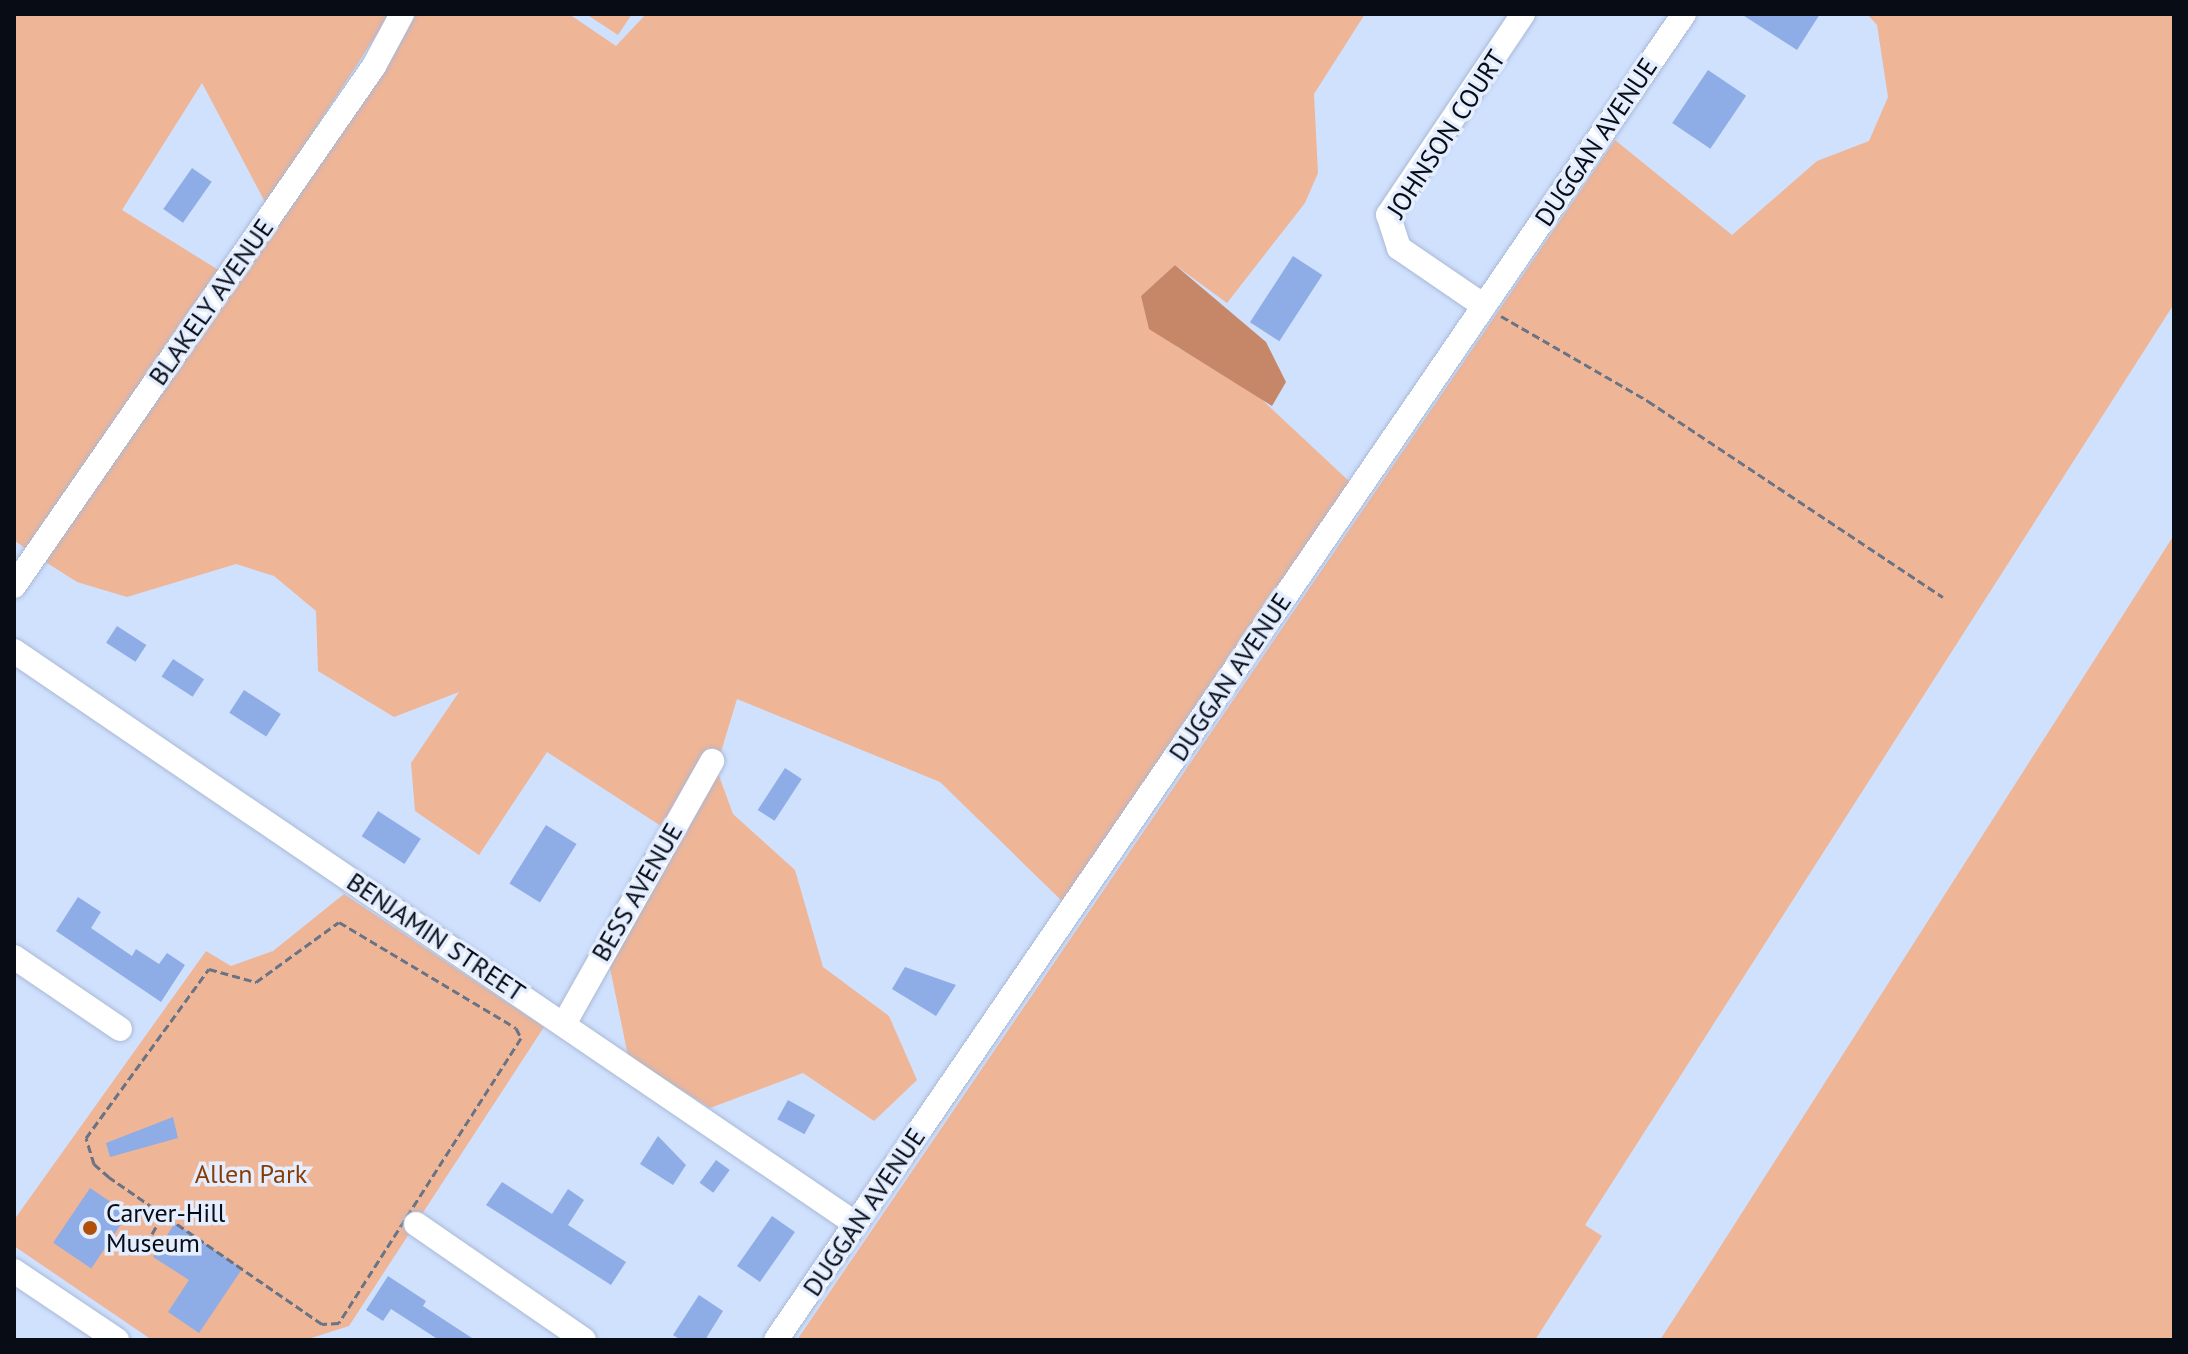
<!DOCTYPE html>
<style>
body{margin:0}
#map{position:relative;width:2188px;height:1354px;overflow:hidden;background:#d0e1fe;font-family:"PT Sans",sans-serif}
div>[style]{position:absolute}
.green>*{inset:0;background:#efb597}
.water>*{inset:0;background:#c58767}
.building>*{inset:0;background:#8eade6;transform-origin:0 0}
.path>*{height:3px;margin-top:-1.5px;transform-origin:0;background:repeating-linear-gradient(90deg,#687385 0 8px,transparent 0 12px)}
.roads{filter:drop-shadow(0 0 2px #a9b9d5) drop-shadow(0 0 2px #a9b9d5)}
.minor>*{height:24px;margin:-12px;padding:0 12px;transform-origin:12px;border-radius:12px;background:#fff}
.dots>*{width:22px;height:22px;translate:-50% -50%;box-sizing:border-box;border:4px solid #e4eeff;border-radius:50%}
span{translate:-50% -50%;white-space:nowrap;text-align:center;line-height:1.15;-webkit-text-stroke:7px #e4eeff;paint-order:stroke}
.street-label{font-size:26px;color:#070c15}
.park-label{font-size:26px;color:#883c05}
.poi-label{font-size:26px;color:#070c15}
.left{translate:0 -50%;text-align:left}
.frame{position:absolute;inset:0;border:16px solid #070c15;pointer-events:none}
</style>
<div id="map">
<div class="green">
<div style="clip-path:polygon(14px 14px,390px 14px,266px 204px,202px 83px,122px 210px,220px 271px,26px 549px,14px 540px)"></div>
<div style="clip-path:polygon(414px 14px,569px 14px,616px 46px,646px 14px,1365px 14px,1314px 94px,1318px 173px,1305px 203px,1227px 303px,1175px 265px,1141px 296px,1177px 347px,1242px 381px,1350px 482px,1063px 902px,940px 782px,737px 699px,720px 755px,708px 748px,661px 826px,547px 752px,479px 855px,415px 811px,411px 763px,459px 692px,394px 717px,318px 671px,316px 611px,274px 576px,236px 564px,127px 597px,77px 582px,44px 561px,383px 72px)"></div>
<div style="clip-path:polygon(586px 14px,632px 14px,618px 35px)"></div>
<div style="clip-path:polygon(1867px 14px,2173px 14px,2174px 304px,1585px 1225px,1602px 1236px,1535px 1340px,797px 1340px,1615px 140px,1732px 235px,1817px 161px,1869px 141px,1888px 97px,1877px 25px)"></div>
<div style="clip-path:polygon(2174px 535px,2174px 1340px,1660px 1340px,1708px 1266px)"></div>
<div style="clip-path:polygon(718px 773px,733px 814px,795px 870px,823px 967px,889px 1016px,917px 1080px,874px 1121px,803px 1073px,710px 1108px,628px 1056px,609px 963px)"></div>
<div style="clip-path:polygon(344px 894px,544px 1027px,349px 1326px,305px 1340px,152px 1340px,14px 1246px,14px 1220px,206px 951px,231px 966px,273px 951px)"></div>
</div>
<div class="water">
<div style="clip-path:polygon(1175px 265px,1266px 342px,1286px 382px,1272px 406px,1149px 329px,1141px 296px)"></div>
</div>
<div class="building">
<div style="clip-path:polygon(1741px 14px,1820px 14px,1797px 50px)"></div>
<div style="left:1708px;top:70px;width:46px;height:64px;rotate:34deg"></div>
<div style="left:192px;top:168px;width:24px;height:50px;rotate:35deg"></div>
<div style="left:1293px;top:256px;width:35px;height:79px;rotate:33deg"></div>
<div style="left:117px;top:626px;width:35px;height:20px;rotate:33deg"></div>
<div style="left:173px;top:659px;width:37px;height:21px;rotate:33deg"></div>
<div style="left:244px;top:690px;width:44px;height:27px;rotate:33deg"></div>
<div style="left:785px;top:768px;width:20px;height:50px;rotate:33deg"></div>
<div style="left:378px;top:811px;width:51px;height:30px;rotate:33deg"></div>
<div style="left:546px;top:825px;width:36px;height:69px;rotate:32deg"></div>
<div style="clip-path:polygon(78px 897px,101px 912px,91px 928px,132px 956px,136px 949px,159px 964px,167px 953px,185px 965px,161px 1002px,56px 931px)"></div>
<div style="clip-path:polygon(905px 967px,956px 985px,936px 1016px,892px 989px)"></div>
<div style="left:788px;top:1100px;width:31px;height:22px;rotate:29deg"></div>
<div style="clip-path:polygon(173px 1117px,178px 1138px,110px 1157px,106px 1143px)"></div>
<div style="clip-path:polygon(658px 1136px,686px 1165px,673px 1185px,640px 1164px)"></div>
<div style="left:716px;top:1160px;width:17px;height:28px;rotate:36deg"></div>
<div style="clip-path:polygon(502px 1182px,552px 1214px,568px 1189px,584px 1200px,568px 1225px,626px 1262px,611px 1285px,486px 1205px)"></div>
<div style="left:90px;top:1188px;width:46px;height:66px;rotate:34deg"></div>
<div style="left:772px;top:1216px;width:28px;height:61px;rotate:35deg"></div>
<div style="clip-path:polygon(175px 1223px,242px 1269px,199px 1333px,168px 1312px,189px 1280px,153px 1257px)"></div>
<div style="clip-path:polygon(388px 1276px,426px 1301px,423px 1306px,475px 1340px,439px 1340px,391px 1309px,383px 1321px,366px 1310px)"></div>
<div style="clip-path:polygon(699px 1295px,723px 1311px,705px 1340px,681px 1340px,673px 1335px)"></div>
</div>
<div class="path">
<div style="left:1501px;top:316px;width:170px;rotate:30deg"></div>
<div style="left:1648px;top:401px;width:354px;rotate:33.6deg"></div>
<div style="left:339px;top:922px;width:206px;rotate:30.9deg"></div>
<div style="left:516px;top:1028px;width:11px;rotate:63deg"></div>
<div style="left:521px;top:1038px;width:338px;rotate:122.6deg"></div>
<div style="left:339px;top:1323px;width:17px;rotate:177deg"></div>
<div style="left:322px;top:1324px;width:259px;rotate:-145.4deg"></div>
<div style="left:109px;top:1177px;width:20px;rotate:-139deg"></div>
<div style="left:94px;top:1164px;width:27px;rotate:-107deg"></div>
<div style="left:86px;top:1138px;width:209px;rotate:-54deg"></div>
<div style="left:209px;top:969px;width:49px;rotate:15.5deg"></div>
<div style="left:256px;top:982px;width:102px;rotate:-35.9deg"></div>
<div style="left:152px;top:1234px;width:26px;rotate:-61deg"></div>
</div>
<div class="roads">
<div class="minor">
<div style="left:1484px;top:306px;width:103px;rotate:-145.7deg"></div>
<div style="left:1399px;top:248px;width:35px;rotate:-108deg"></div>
<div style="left:1388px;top:215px;width:242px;rotate:-56.1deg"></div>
<div style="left:14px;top:586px;width:632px;rotate:-55.3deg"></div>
<div style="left:374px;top:66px;width:59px;rotate:-61.7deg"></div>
<div style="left:14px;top:651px;width:1018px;rotate:34.24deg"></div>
<div style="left:14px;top:957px;width:128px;rotate:34.2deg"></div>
<div style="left:564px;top:1024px;width:302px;rotate:-60.6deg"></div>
<div style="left:416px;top:1224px;width:204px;rotate:34.6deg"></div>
<div style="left:14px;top:1271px;width:124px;rotate:33.8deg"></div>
<div style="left:776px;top:1340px;width:1607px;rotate:-55.6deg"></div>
</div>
</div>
<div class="dots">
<div style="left:90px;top:1228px;background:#b1500b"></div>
</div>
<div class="street-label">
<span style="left:1446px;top:134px;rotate:-57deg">JOHNSON COURT</span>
<span style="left:1596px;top:142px;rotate:-56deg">DUGGAN AVENUE</span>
<span style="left:211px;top:302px;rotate:-55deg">BLAKELY AVENUE</span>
<span style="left:1230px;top:677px;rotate:-56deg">DUGGAN AVENUE</span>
<span style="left:637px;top:892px;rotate:-60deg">BESS AVENUE</span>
<span style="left:436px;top:937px;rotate:34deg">BENJAMIN STREET</span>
<span style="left:864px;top:1212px;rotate:-56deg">DUGGAN AVENUE</span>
</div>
<div class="park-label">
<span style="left:251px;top:1174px">Allen Park</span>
</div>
<div class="poi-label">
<span class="left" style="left:106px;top:1228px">Carver-Hill<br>Museum</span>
</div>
<div class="frame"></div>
</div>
